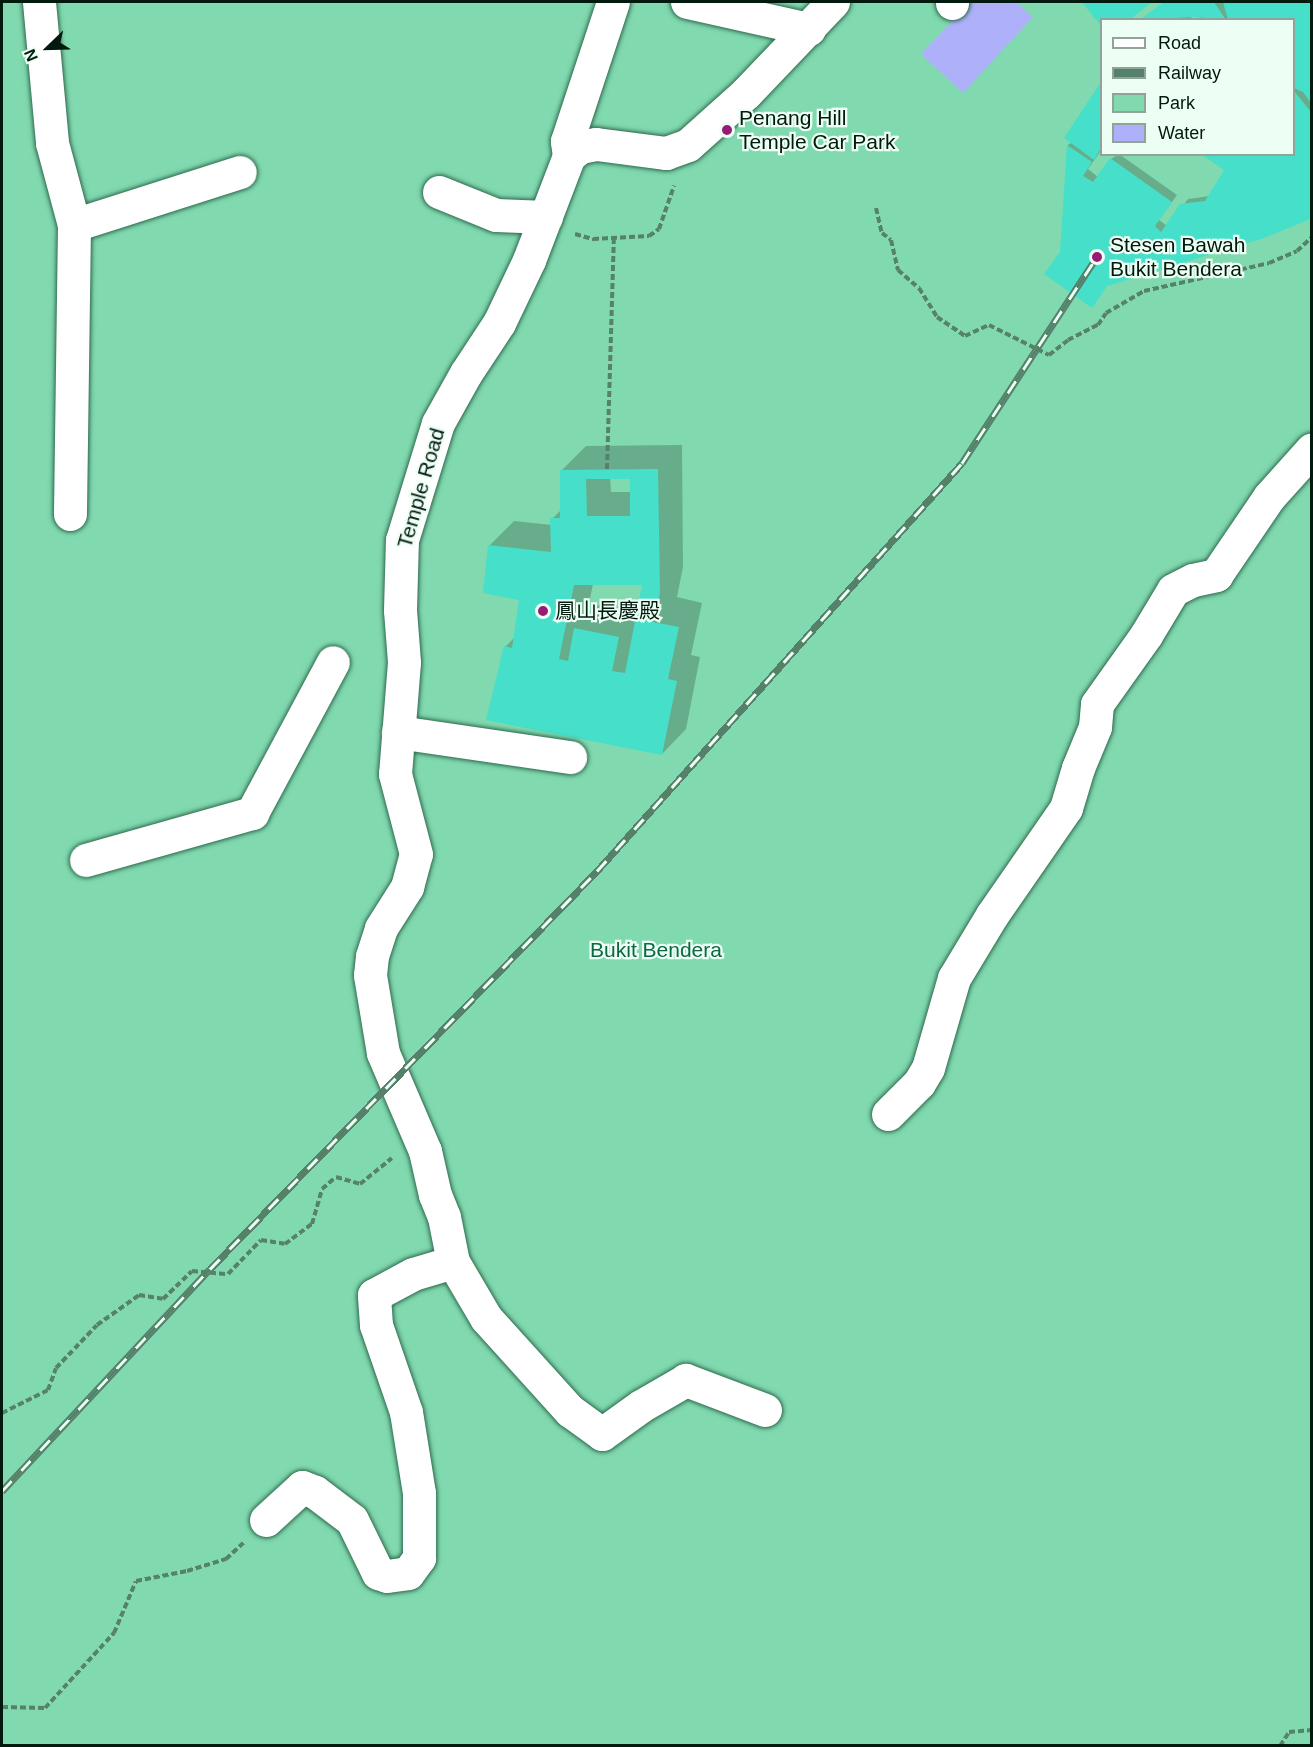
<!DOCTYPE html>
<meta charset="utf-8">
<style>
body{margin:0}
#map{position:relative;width:1313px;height:1747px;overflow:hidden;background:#abe9c9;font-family:Helvetica,"Noto Sans SC",sans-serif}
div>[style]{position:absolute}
.green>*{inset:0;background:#81d9af}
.water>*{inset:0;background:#aeb1fa}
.shadow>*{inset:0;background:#0003}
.building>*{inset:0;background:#46dfca}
.path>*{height:4px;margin-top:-2px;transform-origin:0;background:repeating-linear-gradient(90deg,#56816b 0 6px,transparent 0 9px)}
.roads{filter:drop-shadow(0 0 2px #2e6a4f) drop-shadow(0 0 2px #2e6a4f)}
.minor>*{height:33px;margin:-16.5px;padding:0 16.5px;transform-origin:16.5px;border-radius:16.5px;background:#fff}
.rail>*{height:7px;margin-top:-3.5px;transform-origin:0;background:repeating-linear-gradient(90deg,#edfff5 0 14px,#55806a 0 28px);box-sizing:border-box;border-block:2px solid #55806a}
.dots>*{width:16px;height:16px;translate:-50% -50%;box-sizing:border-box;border:3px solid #edfff5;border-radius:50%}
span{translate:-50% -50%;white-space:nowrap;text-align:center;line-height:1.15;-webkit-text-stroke:4.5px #edfff5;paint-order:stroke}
.poi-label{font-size:21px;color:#02190e}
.left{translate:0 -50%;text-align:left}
.street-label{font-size:21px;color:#02190e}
.park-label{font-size:21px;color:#0b6746}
.frame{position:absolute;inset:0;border:3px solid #02190e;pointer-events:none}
.legend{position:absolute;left:1100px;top:18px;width:195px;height:138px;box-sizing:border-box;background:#edfff5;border:2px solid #8fa399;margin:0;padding:8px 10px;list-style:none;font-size:18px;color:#02190e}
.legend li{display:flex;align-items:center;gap:12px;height:30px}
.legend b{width:30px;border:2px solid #8fa399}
.north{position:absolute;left:18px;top:18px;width:60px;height:60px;-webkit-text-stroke:4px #edfff5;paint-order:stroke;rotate:247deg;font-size:16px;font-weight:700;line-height:24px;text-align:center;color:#02190e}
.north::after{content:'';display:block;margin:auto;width:21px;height:27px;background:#02190e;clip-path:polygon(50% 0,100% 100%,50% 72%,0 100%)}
</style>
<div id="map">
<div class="green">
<div style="clip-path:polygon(evenodd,2px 2px,1311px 2px,1311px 1745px,2px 1746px,2px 2px,1102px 20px,1294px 20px,1294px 154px,1102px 154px,1102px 20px)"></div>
</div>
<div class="water">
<div style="clip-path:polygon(970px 2px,1016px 2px,1033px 17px,963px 93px,921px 54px)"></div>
</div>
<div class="shadow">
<div style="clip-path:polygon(1084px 2px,1150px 2px,1127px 20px,1102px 20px,1102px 24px)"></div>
<div style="clip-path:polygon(1165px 2px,1224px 2px,1226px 4px,1225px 2px,1312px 2px,1312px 215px,1299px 223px,1108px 284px,1092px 306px,1061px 252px,1068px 145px,1072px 142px,1066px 138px,1102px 85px,1102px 149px,1088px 169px,1098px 177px,1111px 159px,1119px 154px,1177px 195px,1159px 220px,1167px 226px,1188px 199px,1210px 196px,1294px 154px,1294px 20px,1208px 20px,1194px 16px,1187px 20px,1140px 20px)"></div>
<div style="clip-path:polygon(evenodd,682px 445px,683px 567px,677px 597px,702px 603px,691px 655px,700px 657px,686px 729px,662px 754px,505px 647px,515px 637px,521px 598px,490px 545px,514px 521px,552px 525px,552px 519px,562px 509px,562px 470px,586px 446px,682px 445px,610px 477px,631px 477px,632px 492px,611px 492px,610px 477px,682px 445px,644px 583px,639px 612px,600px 604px,586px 618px,593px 584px,644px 583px)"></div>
</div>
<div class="building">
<div style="clip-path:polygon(1082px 2px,1152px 2px,1129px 20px,1101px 20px,1101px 26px)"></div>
<div style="clip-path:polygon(1164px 2px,1214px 2px,1226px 20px,1194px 17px,1140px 20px)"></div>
<div style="clip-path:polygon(1223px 2px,1311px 2px,1311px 103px,1303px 92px,1294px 88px,1294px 20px,1228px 20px)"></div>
<div style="clip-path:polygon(1101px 82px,1101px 148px,1094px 160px,1064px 138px)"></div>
<div style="clip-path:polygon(1294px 91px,1311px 112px,1311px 217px,1308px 220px,1264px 238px,1107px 286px,1092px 308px,1044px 274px,1060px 252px,1067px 145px,1092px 162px,1083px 176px,1093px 182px,1110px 158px,1172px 202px,1155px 226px,1161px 232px,1180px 204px,1205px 201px,1224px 170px,1201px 154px,1294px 154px)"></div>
<div style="clip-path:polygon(evenodd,658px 469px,660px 593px,653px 622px,679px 627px,668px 679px,677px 681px,662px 755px,486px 720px,504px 646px,512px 648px,519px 600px,483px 593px,488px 545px,551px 552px,550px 518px,560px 518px,560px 470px,658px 469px,586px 479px,630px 479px,630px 516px,587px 516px,586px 479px,658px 469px,574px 585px,642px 585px,625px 673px,612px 671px,619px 637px,574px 628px,568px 661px,559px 659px,574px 585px)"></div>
</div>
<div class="path">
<div style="left:876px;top:208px;width:26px;rotate:77deg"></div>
<div style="left:882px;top:233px;width:11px;rotate:38deg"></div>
<div style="left:891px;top:240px;width:31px;rotate:77deg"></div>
<div style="left:898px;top:270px;width:28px;rotate:41deg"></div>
<div style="left:919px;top:288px;width:34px;rotate:58deg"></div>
<div style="left:937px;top:317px;width:34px;rotate:34deg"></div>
<div style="left:965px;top:336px;width:26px;rotate:-25deg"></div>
<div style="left:989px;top:325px;width:67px;rotate:26.6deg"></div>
<div style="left:1049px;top:355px;width:24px;rotate:-38deg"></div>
<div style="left:1068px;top:340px;width:34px;rotate:-27deg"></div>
<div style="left:1098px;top:325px;width:14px;rotate:-56deg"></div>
<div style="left:1106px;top:313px;width:44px;rotate:-30.1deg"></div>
<div style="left:1144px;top:291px;width:128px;rotate:-12.6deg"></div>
<div style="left:1269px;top:263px;width:30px;rotate:-23deg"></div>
<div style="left:1297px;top:251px;width:21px;rotate:-43deg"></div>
<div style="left:575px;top:234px;width:19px;rotate:16deg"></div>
<div style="left:593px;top:239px;width:56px;rotate:-3.1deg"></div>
<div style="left:649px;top:236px;width:12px;rotate:-35deg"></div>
<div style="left:659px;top:229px;width:46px;rotate:-70.8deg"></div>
<div style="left:607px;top:469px;width:231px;rotate:-88.3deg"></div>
<div style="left:2px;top:1413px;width:51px;rotate:-26.6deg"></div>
<div style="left:48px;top:1390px;width:23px;rotate:-70deg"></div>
<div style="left:56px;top:1368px;width:59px;rotate:-46.4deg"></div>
<div style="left:97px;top:1325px;width:52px;rotate:-35.5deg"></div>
<div style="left:139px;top:1295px;width:24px;rotate:9deg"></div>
<div style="left:163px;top:1299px;width:40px;rotate:-44deg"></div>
<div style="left:192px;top:1271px;width:36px;rotate:5deg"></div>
<div style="left:228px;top:1274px;width:47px;rotate:-45.9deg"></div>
<div style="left:261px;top:1240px;width:24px;rotate:9deg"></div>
<div style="left:285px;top:1244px;width:34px;rotate:-37deg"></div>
<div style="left:312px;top:1224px;width:36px;rotate:-74deg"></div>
<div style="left:322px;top:1189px;width:18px;rotate:-41deg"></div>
<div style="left:336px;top:1177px;width:25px;rotate:16deg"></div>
<div style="left:360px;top:1184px;width:41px;rotate:-39.1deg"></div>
<div style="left:2px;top:1707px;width:43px;rotate:1.3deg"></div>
<div style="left:45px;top:1708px;width:102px;rotate:-47.4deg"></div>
<div style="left:114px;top:1633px;width:56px;rotate:-67.1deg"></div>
<div style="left:136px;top:1581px;width:52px;rotate:-11.1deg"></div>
<div style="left:187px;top:1571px;width:41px;rotate:-17.1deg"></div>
<div style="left:226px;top:1559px;width:25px;rotate:-43deg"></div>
<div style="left:1280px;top:1746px;width:17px;rotate:-57deg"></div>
<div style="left:1289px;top:1732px;width:23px;rotate:-5deg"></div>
</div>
<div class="roads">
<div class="minor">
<div style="left:39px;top:2px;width:142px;rotate:84.7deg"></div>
<div style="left:52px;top:143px;width:85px;rotate:75deg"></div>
<div style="left:74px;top:225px;width:289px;rotate:90.8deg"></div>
<div style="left:687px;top:2px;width:125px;rotate:12.5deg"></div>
<div style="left:952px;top:3px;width:1px;rotate:-90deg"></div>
<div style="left:569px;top:156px;width:15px;rotate:-98deg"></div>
<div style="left:567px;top:141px;width:146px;rotate:-71.7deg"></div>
<div style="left:439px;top:192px;width:61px;rotate:22deg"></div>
<div style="left:496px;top:215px;width:50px;rotate:2.3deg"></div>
<div style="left:74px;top:225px;width:174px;rotate:-17.7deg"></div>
<div style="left:398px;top:732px;width:174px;rotate:8.3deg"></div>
<div style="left:86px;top:860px;width:173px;rotate:-15.8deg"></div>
<div style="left:252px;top:813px;width:171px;rotate:-61.8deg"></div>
<div style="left:888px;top:1114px;width:44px;rotate:-45deg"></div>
<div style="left:919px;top:1083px;width:17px;rotate:-59deg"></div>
<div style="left:928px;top:1068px;width:94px;rotate:-73.9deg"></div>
<div style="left:954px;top:978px;width:74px;rotate:-58.9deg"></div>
<div style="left:992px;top:915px;width:130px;rotate:-55.3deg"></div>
<div style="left:1066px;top:808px;width:42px;rotate:-73.3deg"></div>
<div style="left:1078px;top:768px;width:44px;rotate:-67.5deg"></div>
<div style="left:1095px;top:727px;width:23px;rotate:-85deg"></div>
<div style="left:1097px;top:704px;width:85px;rotate:-54.6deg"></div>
<div style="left:1146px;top:635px;width:52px;rotate:-59deg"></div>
<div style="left:1173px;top:590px;width:22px;rotate:-27deg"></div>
<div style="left:1193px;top:580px;width:24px;rotate:-12deg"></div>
<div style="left:1216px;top:575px;width:94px;rotate:-55.8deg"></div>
<div style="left:1269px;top:497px;width:64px;rotate:-48.1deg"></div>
<div style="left:765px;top:1410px;width:85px;rotate:-159.2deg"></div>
<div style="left:686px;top:1380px;width:52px;rotate:150deg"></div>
<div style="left:641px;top:1406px;width:48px;rotate:144.3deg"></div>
<div style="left:602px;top:1434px;width:39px;rotate:-144deg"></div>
<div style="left:570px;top:1411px;width:125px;rotate:-132.1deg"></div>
<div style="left:486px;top:1318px;width:65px;rotate:-120.5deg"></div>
<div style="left:453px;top:1262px;width:46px;rotate:-101.3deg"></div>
<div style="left:444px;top:1217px;width:24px;rotate:-112deg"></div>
<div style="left:435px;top:1195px;width:45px;rotate:-102.8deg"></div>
<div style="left:425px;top:1151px;width:107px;rotate:-113.2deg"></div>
<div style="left:383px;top:1053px;width:79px;rotate:-99.5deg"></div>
<div style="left:370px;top:975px;width:19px;rotate:-84deg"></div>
<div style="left:372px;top:956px;width:29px;rotate:-72deg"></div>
<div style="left:381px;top:928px;width:49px;rotate:-57.6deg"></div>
<div style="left:407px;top:887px;width:34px;rotate:-75deg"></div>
<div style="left:416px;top:854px;width:83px;rotate:-104.7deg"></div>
<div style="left:395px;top:774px;width:112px;rotate:-85.4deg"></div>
<div style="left:404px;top:662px;width:52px;rotate:-94.4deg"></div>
<div style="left:400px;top:610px;width:70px;rotate:-88.4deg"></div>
<div style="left:402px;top:540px;width:122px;rotate:-72.9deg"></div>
<div style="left:438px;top:423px;width:57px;rotate:-60.8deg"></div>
<div style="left:466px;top:373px;width:60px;rotate:-56.6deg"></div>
<div style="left:499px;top:323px;width:70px;rotate:-64.5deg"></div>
<div style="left:529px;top:260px;width:111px;rotate:-69deg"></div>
<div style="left:569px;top:156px;width:14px;rotate:-39deg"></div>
<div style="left:580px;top:147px;width:16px;rotate:-11deg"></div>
<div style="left:596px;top:144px;width:71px;rotate:7.3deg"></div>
<div style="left:666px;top:153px;width:23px;rotate:-20deg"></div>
<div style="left:688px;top:145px;width:78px;rotate:-41.9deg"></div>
<div style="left:746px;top:93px;width:126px;rotate:-46.3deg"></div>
<div style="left:266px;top:1520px;width:49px;rotate:-42.5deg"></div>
<div style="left:302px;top:1487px;width:14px;rotate:21deg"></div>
<div style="left:315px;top:1492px;width:46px;rotate:37.1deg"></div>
<div style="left:352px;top:1520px;width:59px;rotate:63.9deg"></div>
<div style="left:378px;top:1573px;width:9px;rotate:18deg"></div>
<div style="left:387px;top:1576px;width:21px;rotate:-8deg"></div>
<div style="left:408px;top:1573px;width:19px;rotate:-54deg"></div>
<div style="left:419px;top:1558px;width:65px;rotate:-90deg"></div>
<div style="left:419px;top:1493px;width:82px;rotate:-99.1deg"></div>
<div style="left:406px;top:1412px;width:92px;rotate:-109deg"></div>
<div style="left:376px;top:1325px;width:30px;rotate:-94deg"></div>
<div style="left:374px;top:1295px;width:44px;rotate:-28.3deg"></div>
<div style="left:413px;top:1274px;width:42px;rotate:-16.7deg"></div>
</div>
</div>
<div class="rail">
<div style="left:2px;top:1491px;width:304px;rotate:-46.9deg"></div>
<div style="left:210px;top:1269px;width:555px;rotate:-45.8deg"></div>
<div style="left:597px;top:871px;width:547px;rotate:-48.18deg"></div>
<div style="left:962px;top:463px;width:246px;rotate:-56.8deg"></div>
</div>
<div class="dots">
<div style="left:727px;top:130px;background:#971c75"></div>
<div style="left:1097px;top:257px;background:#971c75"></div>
<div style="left:543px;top:611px;background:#971c75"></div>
</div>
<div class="poi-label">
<span class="left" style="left:739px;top:130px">Penang Hill<br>Temple Car Park</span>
<span class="left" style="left:1110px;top:257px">Stesen Bawah<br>Bukit Bendera</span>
<span class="left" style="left:555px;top:611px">鳳山長慶殿</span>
</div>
<div class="street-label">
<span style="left:421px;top:488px;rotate:-74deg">Temple Road</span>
</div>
<div class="park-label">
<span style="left:656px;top:950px">Bukit Bendera</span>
</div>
<div class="frame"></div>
<ul class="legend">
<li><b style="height:8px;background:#fff"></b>Road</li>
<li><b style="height:8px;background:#55806a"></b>Railway</li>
<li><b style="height:16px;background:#81d9af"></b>Park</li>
<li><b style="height:16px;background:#aeb1fa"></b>Water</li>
</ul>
<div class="north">N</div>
</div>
